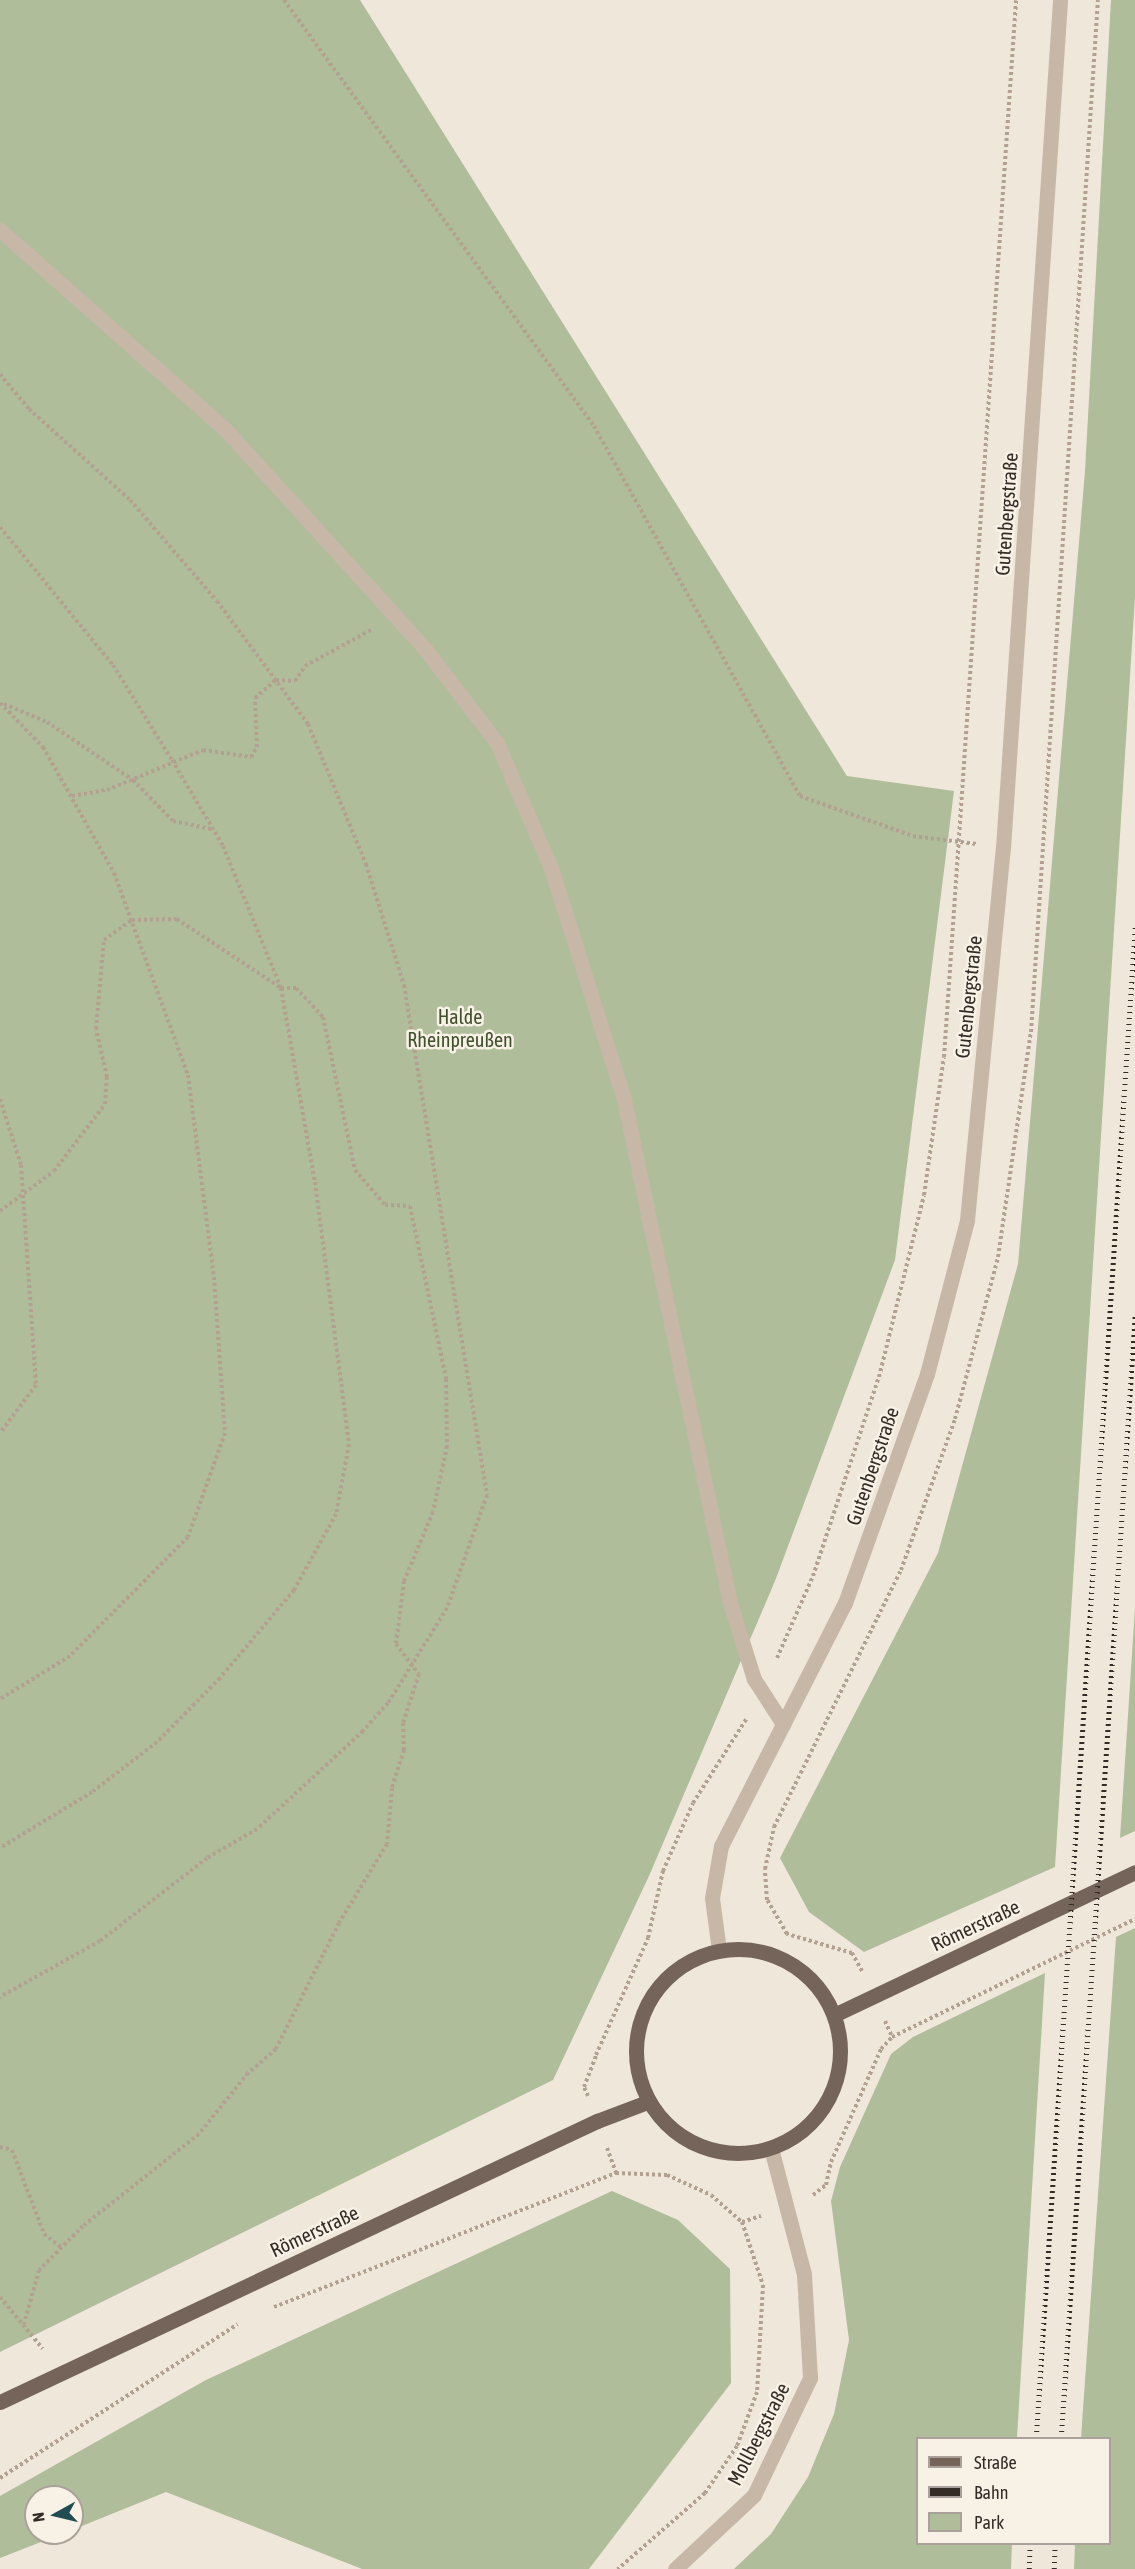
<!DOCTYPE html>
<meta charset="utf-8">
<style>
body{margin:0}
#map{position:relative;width:1135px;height:2569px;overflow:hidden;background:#efe7da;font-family:"Asap Condensed",sans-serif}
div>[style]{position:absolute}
.green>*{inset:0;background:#b0bd9b}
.path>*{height:4px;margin-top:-2px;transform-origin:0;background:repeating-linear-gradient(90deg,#b2a191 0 3px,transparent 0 6px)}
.street>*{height:15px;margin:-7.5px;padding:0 7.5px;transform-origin:7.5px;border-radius:7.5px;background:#c7b7a7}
.primary>*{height:15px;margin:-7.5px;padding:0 7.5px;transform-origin:7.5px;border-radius:7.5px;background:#756459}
.primary>.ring{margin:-7.5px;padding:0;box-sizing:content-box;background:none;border:15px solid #756459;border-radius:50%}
.rail>*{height:4.5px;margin-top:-2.25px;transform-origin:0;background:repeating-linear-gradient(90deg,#342c27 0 1.5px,transparent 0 6px)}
span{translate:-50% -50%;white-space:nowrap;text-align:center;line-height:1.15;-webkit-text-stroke:5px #f8f1e6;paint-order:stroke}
.street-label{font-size:20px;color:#342c27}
.park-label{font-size:20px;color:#41502d}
.legend{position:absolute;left:916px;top:2437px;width:195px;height:108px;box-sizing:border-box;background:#f8f1e6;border:2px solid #aaa29a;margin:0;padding:8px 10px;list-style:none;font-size:18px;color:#342c27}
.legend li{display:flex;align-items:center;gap:12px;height:30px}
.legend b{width:30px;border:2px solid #aaa29a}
.north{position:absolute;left:24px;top:2485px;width:60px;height:60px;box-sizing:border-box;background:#f8f1e6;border:2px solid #aaa29a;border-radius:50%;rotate:262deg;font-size:16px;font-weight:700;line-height:24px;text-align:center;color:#342c27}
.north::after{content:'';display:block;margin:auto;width:21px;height:27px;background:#204c52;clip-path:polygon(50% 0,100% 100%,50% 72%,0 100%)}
</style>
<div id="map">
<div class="green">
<div style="clip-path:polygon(0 0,360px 0,847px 776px,954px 791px,895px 1260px,775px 1581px,649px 1876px,553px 2080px,0 2352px)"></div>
<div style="clip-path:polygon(1111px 0,1135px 0,1135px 597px,1055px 1867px,864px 1952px,809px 1912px,780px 1858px,938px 1553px,1018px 1264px,1085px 471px)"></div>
<div style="clip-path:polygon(1135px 1608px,1135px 1831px,1120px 1838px)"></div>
<div style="clip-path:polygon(1135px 1928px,1135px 2569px,1074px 2569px,1075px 2544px,1110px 2544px,1110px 2438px,1081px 2438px,1116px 1937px)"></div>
<div style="clip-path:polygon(1045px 1973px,1017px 2438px,918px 2438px,918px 2544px,1012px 2544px,1011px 2569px,734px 2569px,771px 2534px,808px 2477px,834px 2414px,849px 2340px,831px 2201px,840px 2167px,891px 2054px,913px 2037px)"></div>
<div style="clip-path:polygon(612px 2191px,678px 2220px,730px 2269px,731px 2383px,589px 2569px,362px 2569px,166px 2492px,72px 2530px,72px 2497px,36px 2497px,36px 2533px,64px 2533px,0 2558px,0 2496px,7px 2492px,206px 2380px)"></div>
</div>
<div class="path">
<div style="left:284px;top:0;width:527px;rotate:53.96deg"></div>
<div style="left:594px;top:426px;width:423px;rotate:60.9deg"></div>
<div style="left:800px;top:796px;width:120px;rotate:19.5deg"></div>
<div style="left:913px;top:836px;width:64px;rotate:7.2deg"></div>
<div style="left:0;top:374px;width:45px;rotate:50.4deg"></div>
<div style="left:29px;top:409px;width:136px;rotate:42deg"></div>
<div style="left:130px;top:500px;width:133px;rotate:49.3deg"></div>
<div style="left:217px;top:601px;width:153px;rotate:53.5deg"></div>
<div style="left:308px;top:724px;width:152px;rotate:67.5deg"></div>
<div style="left:366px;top:864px;width:127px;rotate:72.6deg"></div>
<div style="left:404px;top:985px;width:517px;rotate:80.76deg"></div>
<div style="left:487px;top:1495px;width:120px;rotate:109.5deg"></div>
<div style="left:447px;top:1608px;width:112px;rotate:121.8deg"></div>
<div style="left:388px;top:1703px;width:38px;rotate:132deg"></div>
<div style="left:363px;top:1731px;width:144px;rotate:137.2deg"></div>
<div style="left:257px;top:1829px;width:58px;rotate:149.9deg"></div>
<div style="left:207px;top:1858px;width:135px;rotate:142.2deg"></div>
<div style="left:100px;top:1941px;width:115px;rotate:150.8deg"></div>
<div style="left:0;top:527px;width:178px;rotate:50.7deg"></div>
<div style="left:113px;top:665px;width:112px;rotate:58.2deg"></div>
<div style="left:172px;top:760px;width:100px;rotate:59.3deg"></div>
<div style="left:223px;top:846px;width:153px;rotate:67.8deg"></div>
<div style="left:281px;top:988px;width:197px;rotate:80.1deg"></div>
<div style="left:315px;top:1182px;width:264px;rotate:82.6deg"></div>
<div style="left:349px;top:1444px;width:71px;rotate:100.5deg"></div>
<div style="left:336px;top:1514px;width:87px;rotate:118.9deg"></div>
<div style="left:294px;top:1590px;width:115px;rotate:130.1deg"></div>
<div style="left:220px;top:1678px;width:90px;rotate:134.5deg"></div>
<div style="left:157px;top:1742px;width:82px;rotate:142.4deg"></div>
<div style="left:92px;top:1792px;width:108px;rotate:148.7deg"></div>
<div style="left:0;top:703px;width:62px;rotate:45.7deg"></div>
<div style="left:43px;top:747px;width:145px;rotate:60.6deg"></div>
<div style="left:114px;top:873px;width:215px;rotate:69.9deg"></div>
<div style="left:188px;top:1075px;width:204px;rotate:82.7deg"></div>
<div style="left:214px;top:1277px;width:156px;rotate:86deg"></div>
<div style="left:225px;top:1433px;width:110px;rotate:109.6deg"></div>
<div style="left:188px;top:1537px;width:168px;rotate:134.8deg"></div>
<div style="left:70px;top:1656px;width:82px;rotate:148.4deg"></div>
<div style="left:4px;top:704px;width:47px;rotate:22.7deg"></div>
<div style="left:47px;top:722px;width:104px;rotate:34deg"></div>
<div style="left:133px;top:780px;width:57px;rotate:45.7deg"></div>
<div style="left:173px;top:821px;width:40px;rotate:12deg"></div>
<div style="left:72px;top:796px;width:36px;rotate:-10deg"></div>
<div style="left:107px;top:790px;width:104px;rotate:-22.6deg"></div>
<div style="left:203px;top:750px;width:49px;rotate:8.3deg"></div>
<div style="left:251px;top:757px;width:12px;rotate:-59deg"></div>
<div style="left:257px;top:747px;width:49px;rotate:-92.3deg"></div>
<div style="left:255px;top:698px;width:28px;rotate:-41deg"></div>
<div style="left:276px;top:680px;width:19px;rotate:3deg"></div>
<div style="left:295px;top:681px;width:18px;rotate:-56deg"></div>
<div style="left:305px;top:666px;width:75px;rotate:-28.6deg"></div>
<div style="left:0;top:1099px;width:69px;rotate:72.3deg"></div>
<div style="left:21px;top:1165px;width:221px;rotate:86.1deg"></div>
<div style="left:36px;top:1385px;width:60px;rotate:126.9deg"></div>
<div style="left:0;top:1211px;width:67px;rotate:-36.5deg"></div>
<div style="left:54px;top:1171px;width:84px;rotate:-52.7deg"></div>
<div style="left:105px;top:1104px;width:27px;rotate:-86deg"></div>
<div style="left:107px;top:1077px;width:49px;rotate:-102.9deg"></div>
<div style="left:96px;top:1029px;width:89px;rotate:-84.9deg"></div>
<div style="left:104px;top:940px;width:34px;rotate:-36deg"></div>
<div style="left:132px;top:920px;width:45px;rotate:-1.3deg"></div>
<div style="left:177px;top:919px;width:125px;rotate:33.6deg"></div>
<div style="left:281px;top:988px;width:15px"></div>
<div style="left:296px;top:988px;width:40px;rotate:47deg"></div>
<div style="left:323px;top:1017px;width:156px;rotate:78.2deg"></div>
<div style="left:355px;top:1170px;width:46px;rotate:49.4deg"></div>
<div style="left:385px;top:1205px;width:25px;rotate:2deg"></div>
<div style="left:410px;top:1206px;width:177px;rotate:78.2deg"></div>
<div style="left:446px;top:1379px;width:67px;rotate:89.1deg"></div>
<div style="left:447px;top:1446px;width:67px;rotate:102deg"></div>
<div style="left:433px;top:1512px;width:75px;rotate:112.8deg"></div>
<div style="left:404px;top:1581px;width:64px;rotate:97.2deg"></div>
<div style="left:396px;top:1644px;width:38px;rotate:53deg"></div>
<div style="left:419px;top:1674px;width:52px;rotate:108.1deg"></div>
<div style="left:403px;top:1723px;width:27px;rotate:88deg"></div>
<div style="left:404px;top:1750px;width:40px;rotate:108deg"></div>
<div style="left:392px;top:1788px;width:56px;rotate:95.1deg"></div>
<div style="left:387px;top:1844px;width:92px;rotate:121.3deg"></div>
<div style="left:339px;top:1923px;width:141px;rotate:116.6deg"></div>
<div style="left:276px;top:2049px;width:37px;rotate:139deg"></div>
<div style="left:248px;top:2073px;width:78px;rotate:128.8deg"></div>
<div style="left:199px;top:2134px;width:148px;rotate:141.6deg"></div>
<div style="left:83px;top:2226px;width:62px;rotate:135deg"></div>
<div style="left:39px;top:2270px;width:56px;rotate:105.5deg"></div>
<div style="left:777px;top:1658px;width:90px;rotate:-66.3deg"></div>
<div style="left:813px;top:1576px;width:210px;rotate:-71.7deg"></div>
<div style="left:879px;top:1377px;width:187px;rotate:-76.1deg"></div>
<div style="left:924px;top:1195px;width:139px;rotate:-81.8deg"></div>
<div style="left:944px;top:1057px;width:1059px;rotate:-86.1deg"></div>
<div style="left:862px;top:1971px;width:21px;rotate:-119deg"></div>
<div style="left:852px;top:1953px;width:68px;rotate:-163.7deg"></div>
<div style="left:787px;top:1934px;width:39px;rotate:-120deg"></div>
<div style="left:767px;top:1900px;width:31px;rotate:-94deg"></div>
<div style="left:765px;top:1869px;width:43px;rotate:-77.9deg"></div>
<div style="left:774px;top:1827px;width:287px;rotate:-63.7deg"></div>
<div style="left:901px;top:1570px;width:160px;rotate:-70.3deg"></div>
<div style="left:955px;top:1419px;width:168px;rotate:-75.1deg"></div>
<div style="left:998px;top:1257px;width:227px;rotate:-81.7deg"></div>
<div style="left:1031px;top:1032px;width:1034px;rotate:-86.29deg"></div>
<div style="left:885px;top:2021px;width:17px;rotate:66deg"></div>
<div style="left:588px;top:2096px;width:10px;rotate:-114deg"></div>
<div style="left:584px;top:2087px;width:34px;rotate:-69deg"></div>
<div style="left:596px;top:2055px;width:128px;rotate:-66deg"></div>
<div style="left:648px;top:1938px;width:69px;rotate:-77.4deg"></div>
<div style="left:663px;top:1871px;width:74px;rotate:-66.2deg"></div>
<div style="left:693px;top:1803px;width:101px;rotate:-57.6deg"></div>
<div style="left:0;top:2147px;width:12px;rotate:14deg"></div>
<div style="left:12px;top:2150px;width:90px;rotate:69.1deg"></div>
<div style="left:44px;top:2234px;width:23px;rotate:38deg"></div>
<div style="left:607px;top:2148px;width:27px;rotate:70deg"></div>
<div style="left:813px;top:2195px;width:16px;rotate:-38deg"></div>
<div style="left:826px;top:2185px;width:24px;rotate:-78deg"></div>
<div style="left:831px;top:2162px;width:124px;rotate:-66.1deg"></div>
<div style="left:881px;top:2049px;width:16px;rotate:-47deg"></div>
<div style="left:892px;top:2037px;width:270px;rotate:-25.9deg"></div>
<div style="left:742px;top:2222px;width:20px;rotate:-18deg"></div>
<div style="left:0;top:2297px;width:67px;rotate:50.4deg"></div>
<div style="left:274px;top:2307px;width:367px;rotate:-21.4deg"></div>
<div style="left:616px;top:2173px;width:51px;rotate:2.2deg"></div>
<div style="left:667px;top:2175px;width:48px;rotate:24.4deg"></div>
<div style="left:711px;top:2195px;width:41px;rotate:41.1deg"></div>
<div style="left:742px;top:2222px;width:66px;rotate:71.6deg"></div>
<div style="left:763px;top:2285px;width:107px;rotate:93.2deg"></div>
<div style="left:757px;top:2392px;width:58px;rotate:110.3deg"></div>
<div style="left:737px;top:2446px;width:57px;rotate:124.2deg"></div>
<div style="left:705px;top:2493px;width:116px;rotate:138.9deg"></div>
<div style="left:0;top:2478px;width:283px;rotate:-32.9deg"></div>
</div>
<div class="street">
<div style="left:0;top:230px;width:300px;rotate:41.5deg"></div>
<div style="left:225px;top:429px;width:297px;rotate:47.7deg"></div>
<div style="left:425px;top:649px;width:118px;rotate:52.5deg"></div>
<div style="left:497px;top:743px;width:139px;rotate:66.7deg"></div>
<div style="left:552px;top:871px;width:240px;rotate:72.5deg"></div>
<div style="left:624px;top:1100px;width:514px;rotate:78.1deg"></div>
<div style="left:730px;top:1603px;width:80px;rotate:72.5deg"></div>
<div style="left:754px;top:1679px;width:54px;rotate:57.2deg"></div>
<div style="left:719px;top:1950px;width:52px;rotate:-97.7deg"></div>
<div style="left:712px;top:1898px;width:53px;rotate:-80.2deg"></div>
<div style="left:721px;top:1846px;width:273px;rotate:-63deg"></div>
<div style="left:845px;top:1603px;width:243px;rotate:-70.3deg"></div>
<div style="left:927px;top:1374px;width:159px;rotate:-75.4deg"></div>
<div style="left:967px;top:1220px;width:374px;rotate:-84.5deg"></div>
<div style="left:1003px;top:848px;width:850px;rotate:-86.15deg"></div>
<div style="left:675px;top:2569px;width:108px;rotate:-43.1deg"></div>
<div style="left:754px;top:2495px;width:130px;rotate:-64.4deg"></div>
<div style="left:810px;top:2378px;width:104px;rotate:-93.3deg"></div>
<div style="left:804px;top:2274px;width:130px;rotate:-104.7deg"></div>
</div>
<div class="primary">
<div class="ring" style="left:636px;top:1949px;width:189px;height:189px"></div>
<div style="left:834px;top:2015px;width:333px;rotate:-25.4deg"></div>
<div style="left:0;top:2402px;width:660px;rotate:-25.21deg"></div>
<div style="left:597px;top:2121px;width:53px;rotate:-20.8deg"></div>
</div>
<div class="rail">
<div style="left:1036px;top:2438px;width:1514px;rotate:-86.25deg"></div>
<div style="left:1061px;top:2438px;width:1125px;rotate:-86.23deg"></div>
<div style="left:1029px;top:2569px;width:25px;rotate:-88deg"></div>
<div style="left:1054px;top:2569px;width:25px;rotate:-88deg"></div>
</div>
<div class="street-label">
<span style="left:1006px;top:514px;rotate:-86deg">Gutenbergstraße</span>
<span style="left:968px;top:997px;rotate:-84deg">Gutenbergstraße</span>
<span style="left:872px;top:1466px;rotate:-71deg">Gutenbergstraße</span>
<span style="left:975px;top:1925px;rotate:-25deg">Römerstraße</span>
<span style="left:314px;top:2231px;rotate:-25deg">Römerstraße</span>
<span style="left:758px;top:2434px;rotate:-63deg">Mollbergstraße</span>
</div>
<div class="park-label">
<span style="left:460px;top:1028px">Halde<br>Rheinpreußen</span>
</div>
<ul class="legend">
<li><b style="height:8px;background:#756459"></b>Straße</li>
<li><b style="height:8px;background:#342c27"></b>Bahn</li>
<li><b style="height:16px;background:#b0bd9b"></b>Park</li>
</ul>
<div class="north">N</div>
</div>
